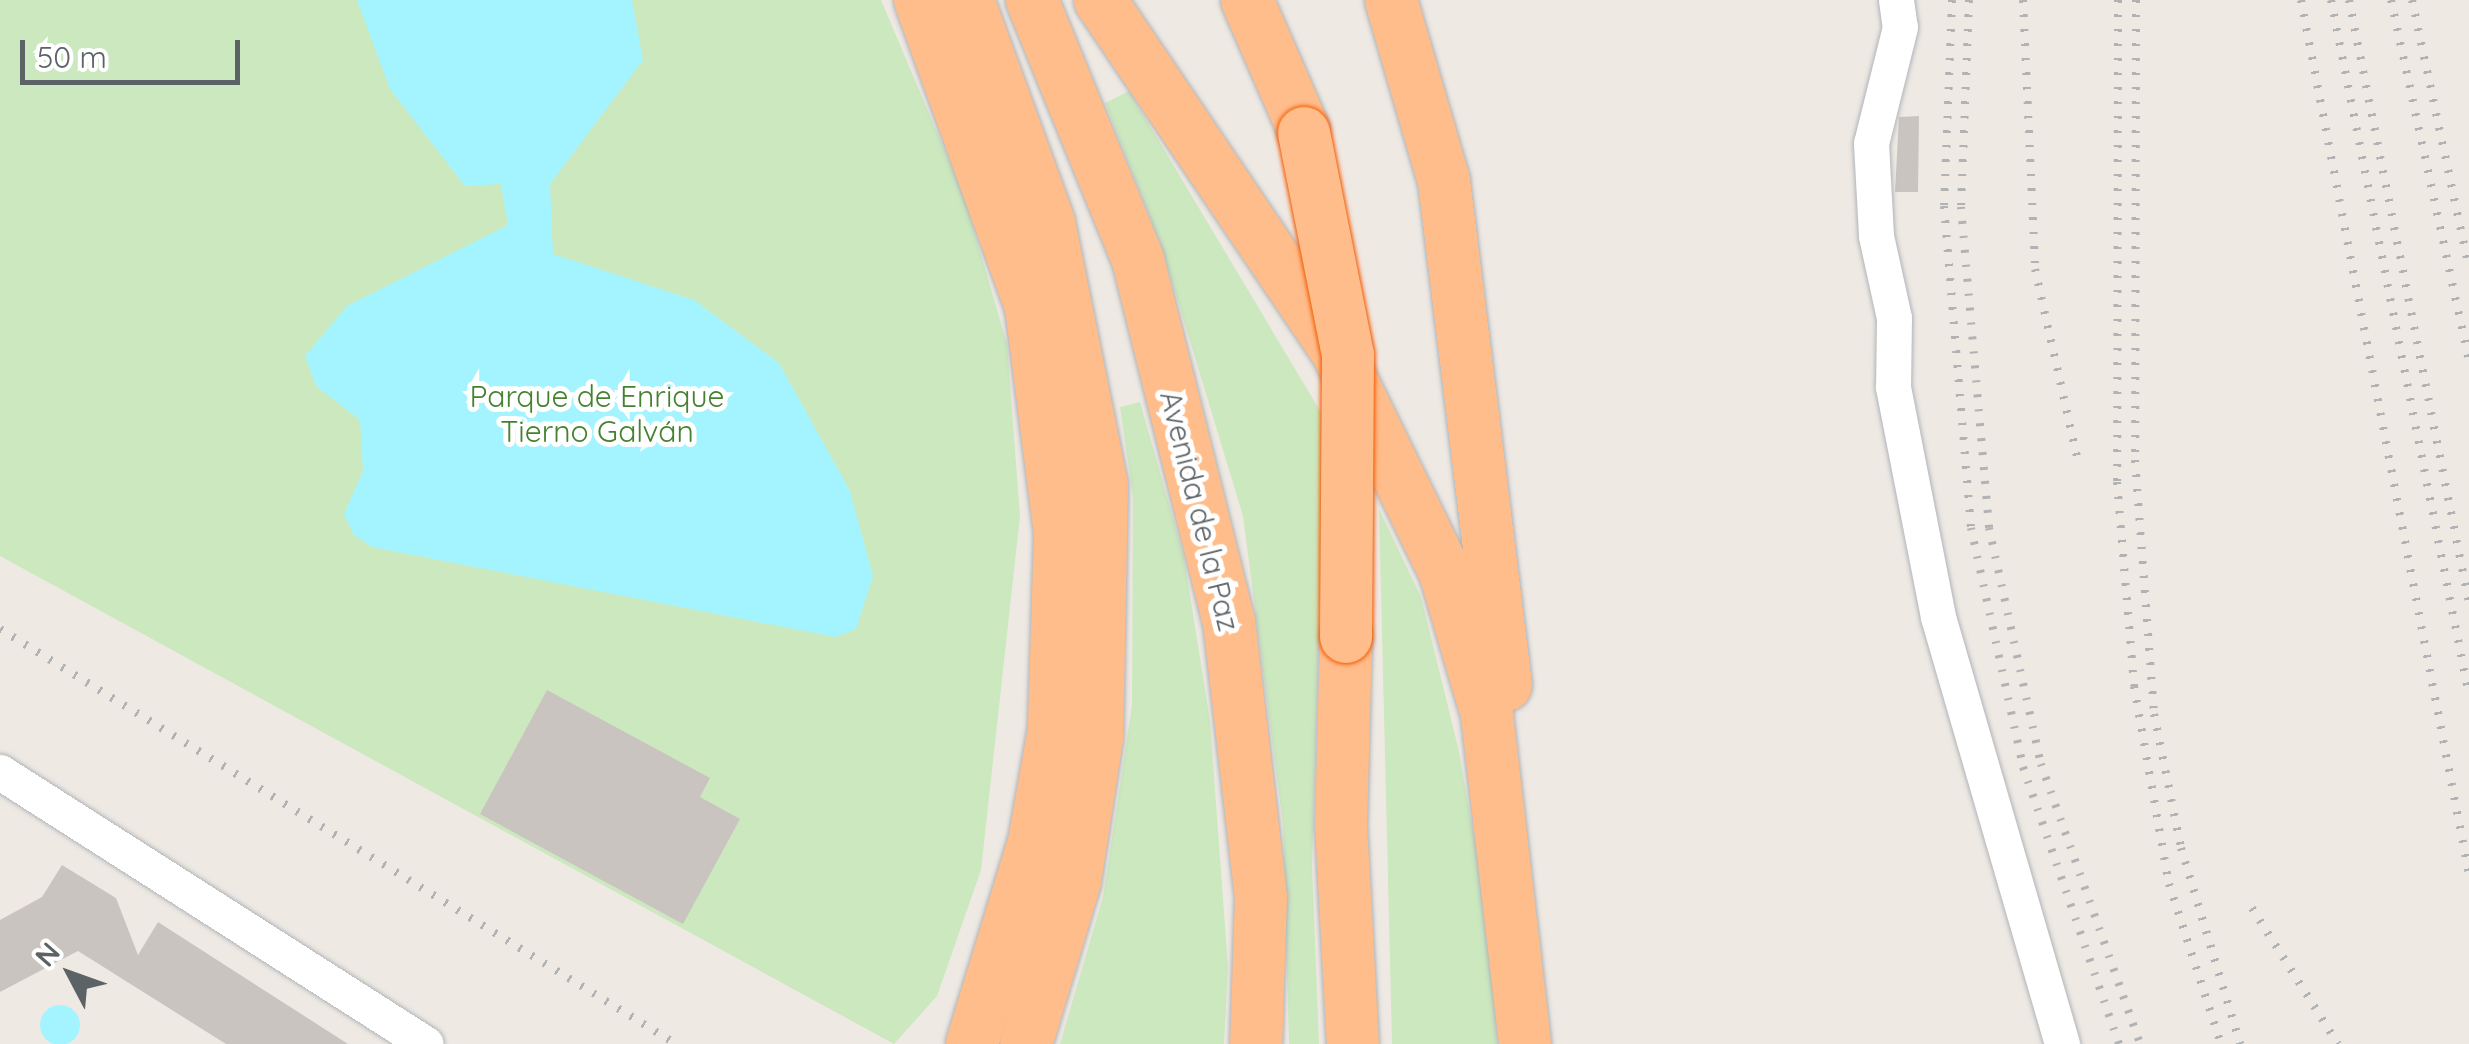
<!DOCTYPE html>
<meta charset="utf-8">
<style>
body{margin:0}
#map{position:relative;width:2469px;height:1044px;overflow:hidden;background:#efe9e4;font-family:Quicksand,sans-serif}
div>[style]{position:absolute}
.green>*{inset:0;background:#cce8bf}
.water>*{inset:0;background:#a4f4ff}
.round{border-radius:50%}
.building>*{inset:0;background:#cac4c1}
.roads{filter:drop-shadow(0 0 2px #b0b5b8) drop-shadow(0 0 2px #b0b5b8)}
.minor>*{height:35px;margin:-17.5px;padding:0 17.5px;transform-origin:17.5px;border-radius:17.5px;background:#fff}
.highway>*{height:52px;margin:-26px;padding:0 26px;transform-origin:26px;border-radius:26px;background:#ffbd8b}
.rail>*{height:8px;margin-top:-4px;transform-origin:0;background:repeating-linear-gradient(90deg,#b1b2b3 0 2.5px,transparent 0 14.5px)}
.bridges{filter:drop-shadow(0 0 2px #f35b00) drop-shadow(0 0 2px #f35b00)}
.highway-bridge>*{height:52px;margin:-26px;padding:0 26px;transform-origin:26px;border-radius:26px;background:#ffbd8b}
span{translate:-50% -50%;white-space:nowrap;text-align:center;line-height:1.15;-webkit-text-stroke:10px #fff;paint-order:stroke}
.park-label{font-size:30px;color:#45822f}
.street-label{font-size:30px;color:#5c6366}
.north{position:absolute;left:20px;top:924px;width:100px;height:100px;-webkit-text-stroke:8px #fff;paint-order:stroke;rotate:311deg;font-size:28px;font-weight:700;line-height:40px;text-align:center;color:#5c6366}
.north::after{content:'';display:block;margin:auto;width:35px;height:45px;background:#5c6366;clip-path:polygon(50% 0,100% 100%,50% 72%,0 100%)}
.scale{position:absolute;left:20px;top:40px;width:220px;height:45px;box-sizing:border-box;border:5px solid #5c6366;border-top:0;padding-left:12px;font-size:30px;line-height:35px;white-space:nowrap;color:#5c6366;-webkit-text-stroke:8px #fff;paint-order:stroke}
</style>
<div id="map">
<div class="green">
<div style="clip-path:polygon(0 0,881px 0,964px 196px,1007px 344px,1020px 516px,981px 870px,937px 996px,894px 1044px,0 556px)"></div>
<div style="clip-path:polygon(1129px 91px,1325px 419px,1312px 865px,1319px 1044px,1289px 1044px,1283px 824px,1243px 516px,1160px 242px,1105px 103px)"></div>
<div style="clip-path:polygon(1140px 402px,1184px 557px,1210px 721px,1228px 967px,1224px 1044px,1060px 1044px,1103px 897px,1132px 705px,1133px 496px,1120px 407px)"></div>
<div style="clip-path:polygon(1379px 509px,1421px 597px,1458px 747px,1490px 925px,1497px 1044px,1392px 1044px)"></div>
</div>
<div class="water">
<div style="clip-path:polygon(357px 0,632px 0,643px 60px,550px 184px,553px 254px,694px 300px,779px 363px,850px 491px,873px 576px,856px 629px,835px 637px,372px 547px,354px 535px,344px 514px,363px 471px,360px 420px,316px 386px,305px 356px,347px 306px,508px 225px,501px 184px,465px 186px,390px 89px)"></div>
<div class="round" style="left:40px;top:1005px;width:40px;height:40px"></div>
</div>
<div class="building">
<div style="clip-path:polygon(1919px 116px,1918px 192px,1895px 192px,1899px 117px)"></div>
<div style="clip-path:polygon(547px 690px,710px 778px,700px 797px,740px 819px,683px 924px,480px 814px)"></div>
<div style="clip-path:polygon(62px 865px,116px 898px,138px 955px,158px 922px,348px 1044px,226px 1044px,78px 951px,0 992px,0 920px,42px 897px)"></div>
</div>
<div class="roads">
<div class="minor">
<div style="left:1896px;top:0;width:27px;rotate:82deg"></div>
<div style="left:1900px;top:27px;width:120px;rotate:104deg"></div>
<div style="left:1871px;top:143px;width:93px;rotate:86.9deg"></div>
<div style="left:1876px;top:236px;width:84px;rotate:77.6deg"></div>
<div style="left:1894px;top:318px;width:69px;rotate:90.8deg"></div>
<div style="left:1893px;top:387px;width:234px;rotate:78.9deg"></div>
<div style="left:1938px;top:617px;width:445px;rotate:73.8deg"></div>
<div style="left:0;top:772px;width:505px;rotate:32.56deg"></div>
</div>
<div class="highway">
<div style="left:920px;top:0;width:326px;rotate:70.1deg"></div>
<div style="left:1031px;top:307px;width:228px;rotate:82.7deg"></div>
<div style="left:1060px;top:533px;width:196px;rotate:91.8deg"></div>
<div style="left:1054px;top:729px;width:115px;rotate:100deg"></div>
<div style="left:1034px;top:842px;width:211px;rotate:107.1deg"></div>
<div style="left:968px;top:0;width:237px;rotate:70deg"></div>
<div style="left:1049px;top:223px;width:267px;rotate:78.6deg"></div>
<div style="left:1102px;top:485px;width:253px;rotate:91.1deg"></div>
<div style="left:1097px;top:738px;width:145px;rotate:98.7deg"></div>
<div style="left:1075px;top:881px;width:170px;rotate:106.7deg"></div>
<div style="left:1032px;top:0;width:281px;rotate:67.8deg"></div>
<div style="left:1138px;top:260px;width:372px;rotate:75.9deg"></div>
<div style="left:1229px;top:621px;width:278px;rotate:83.4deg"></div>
<div style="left:1261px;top:897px;width:147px;rotate:91.9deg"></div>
<div style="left:1100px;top:0;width:424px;rotate:56deg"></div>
<div style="left:1337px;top:351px;width:246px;rotate:64deg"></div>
<div style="left:1445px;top:572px;width:149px;rotate:73.6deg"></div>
<div style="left:1487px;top:715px;width:331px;rotate:83.4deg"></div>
<div style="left:1247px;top:0;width:140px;rotate:66.4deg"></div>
<div style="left:1391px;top:0;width:189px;rotate:73.7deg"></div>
<div style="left:1444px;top:181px;width:508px;rotate:82.99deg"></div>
<div style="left:1346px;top:637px;width:188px;rotate:91.5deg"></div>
<div style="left:1341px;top:825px;width:219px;rotate:86.9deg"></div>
</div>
</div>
<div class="rail">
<div style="left:1952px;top:0;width:206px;rotate:92.2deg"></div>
<div style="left:1944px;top:206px;width:323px;rotate:85.2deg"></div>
<div style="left:1971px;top:528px;width:245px;rotate:77.7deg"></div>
<div style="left:2023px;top:767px;width:293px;rotate:70.9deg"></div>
<div style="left:1969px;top:0;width:207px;rotate:92.2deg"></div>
<div style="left:1961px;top:207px;width:322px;rotate:85deg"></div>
<div style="left:1989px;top:528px;width:242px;rotate:77.6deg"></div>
<div style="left:2041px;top:764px;width:297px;rotate:70.5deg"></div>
<div style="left:2023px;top:0;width:269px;rotate:87.4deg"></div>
<div style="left:2035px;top:269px;width:193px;rotate:77.4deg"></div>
<div style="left:2118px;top:0;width:482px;rotate:90.1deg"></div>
<div style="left:2117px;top:482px;width:205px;rotate:85.2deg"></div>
<div style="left:2134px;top:686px;width:201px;rotate:80deg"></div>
<div style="left:2169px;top:884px;width:168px;rotate:72deg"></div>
<div style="left:2136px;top:0;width:460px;rotate:90.1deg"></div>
<div style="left:2135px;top:460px;width:255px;rotate:85.7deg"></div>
<div style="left:2154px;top:714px;width:137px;rotate:78.6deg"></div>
<div style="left:2181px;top:848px;width:205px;rotate:73.2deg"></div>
<div style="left:2301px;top:0;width:890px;rotate:79.12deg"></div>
<div style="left:2331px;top:0;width:709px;rotate:78.77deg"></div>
<div style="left:2349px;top:0;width:615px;rotate:78.74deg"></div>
<div style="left:2391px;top:0;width:369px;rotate:77.8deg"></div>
<div style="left:2412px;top:0;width:275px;rotate:78deg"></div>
<div style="left:0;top:629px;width:793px;rotate:31.55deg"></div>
<div style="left:2252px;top:908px;width:161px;rotate:57.7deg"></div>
</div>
<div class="bridges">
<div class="highway-bridge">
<div style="left:1304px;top:133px;width:226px;rotate:78.8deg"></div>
<div style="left:1348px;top:355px;width:282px;rotate:90.4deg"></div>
</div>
</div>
<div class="park-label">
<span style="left:597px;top:413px">Parque de Enrique<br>Tierno Galván</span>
</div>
<div class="street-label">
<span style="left:1200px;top:511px;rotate:76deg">Avenida de la Paz</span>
</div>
<div class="north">N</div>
<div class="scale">50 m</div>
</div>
